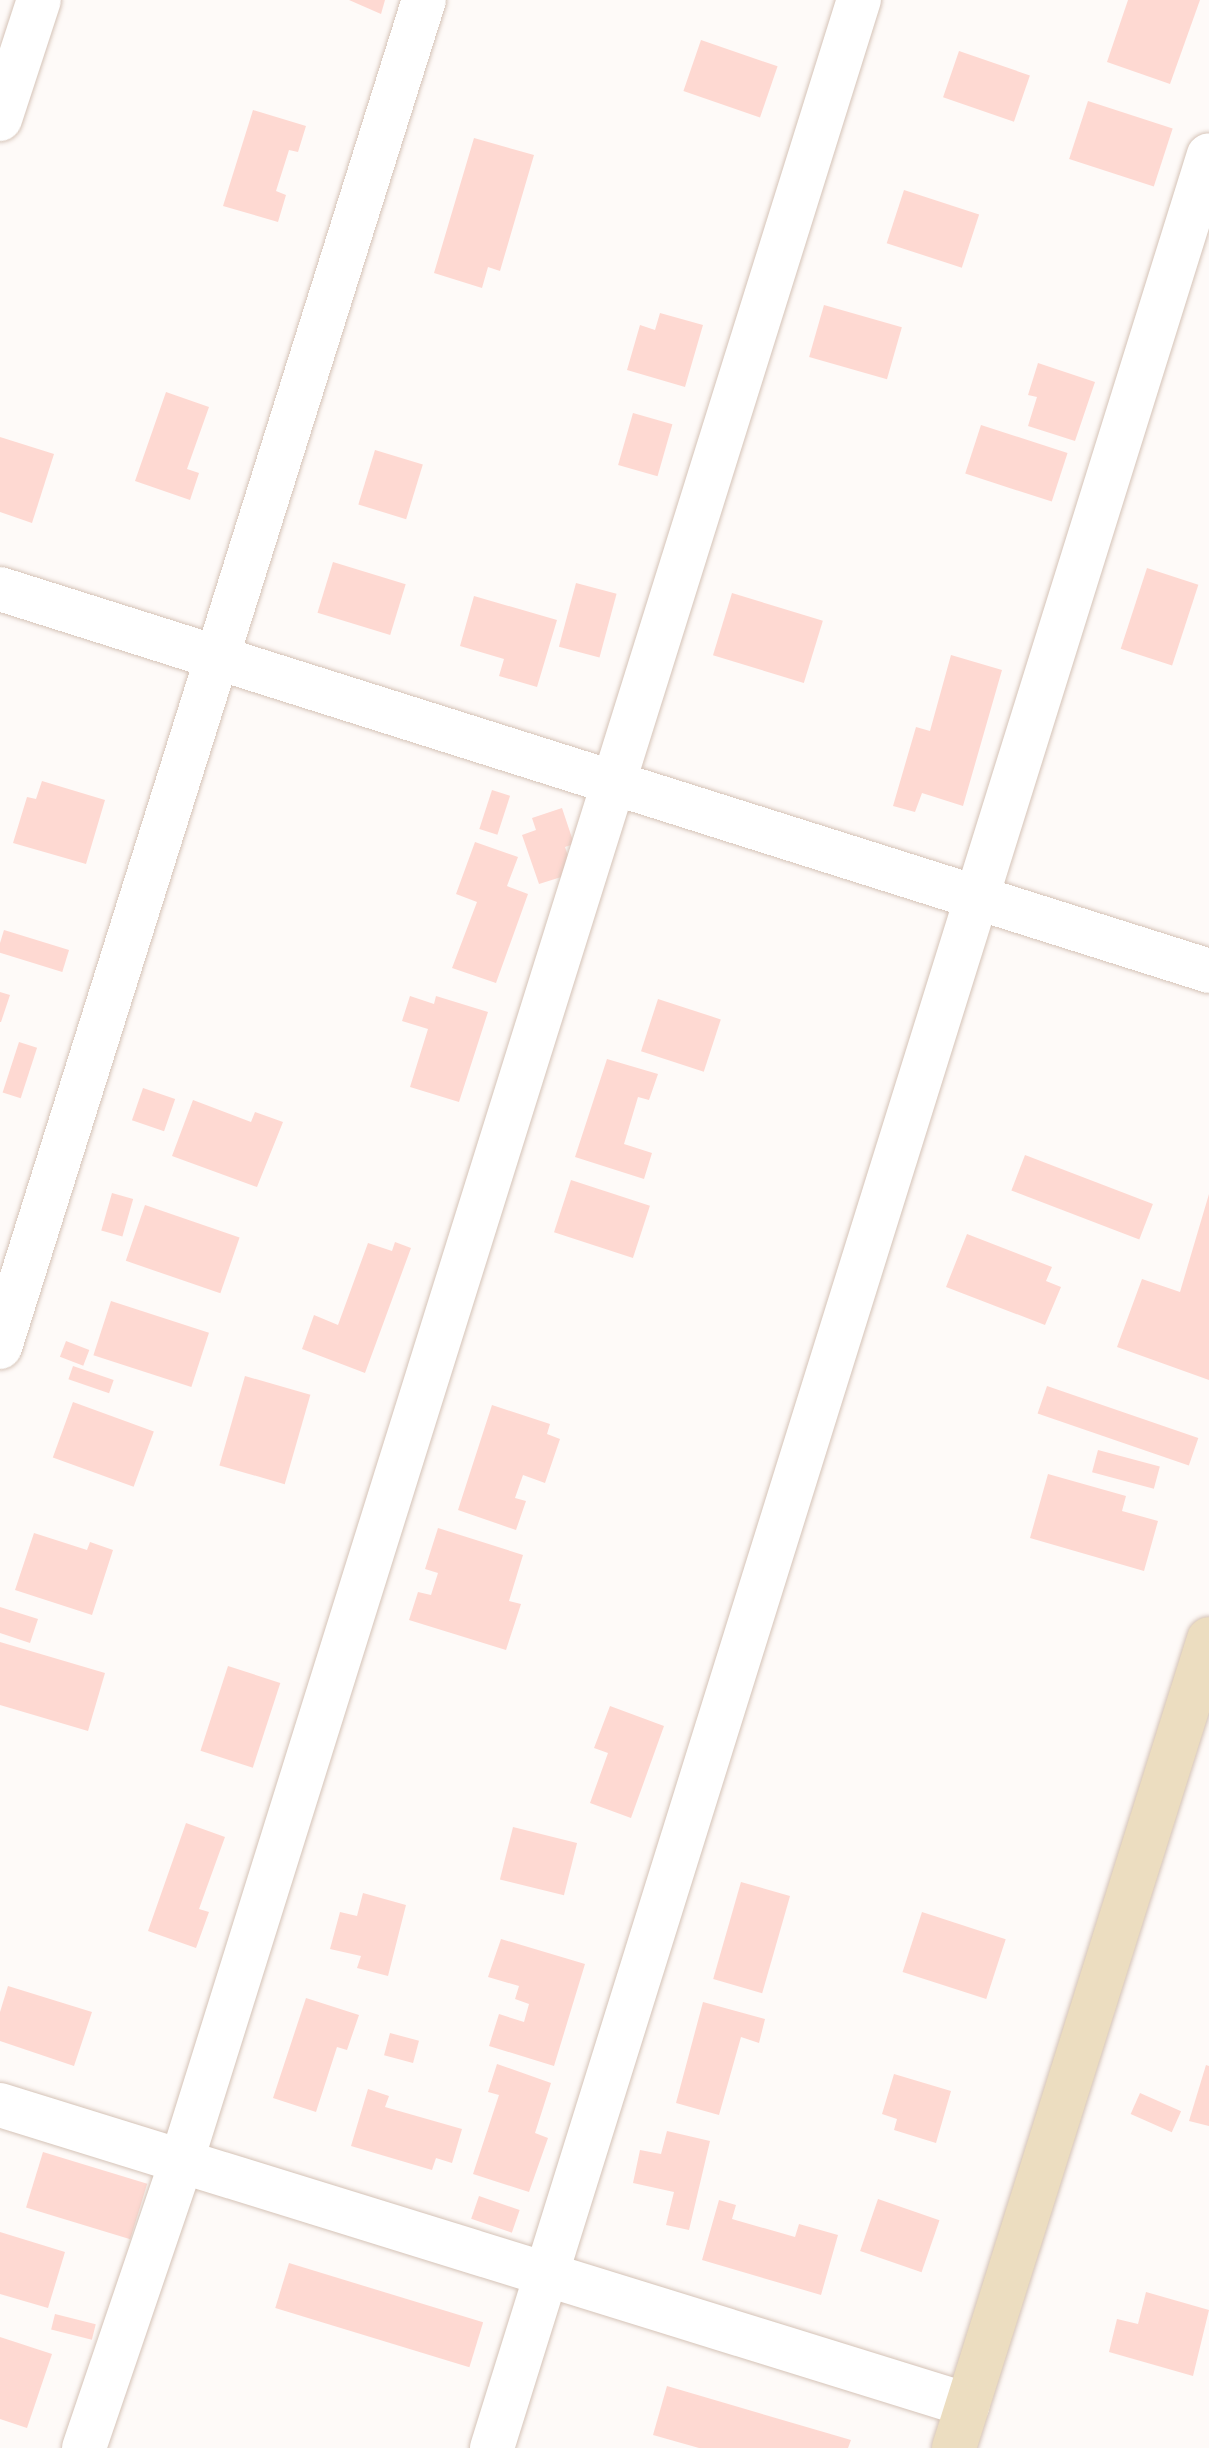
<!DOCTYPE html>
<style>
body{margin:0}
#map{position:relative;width:1209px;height:2448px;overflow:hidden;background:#fefaf8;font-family:Barlow,sans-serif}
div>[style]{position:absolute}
.building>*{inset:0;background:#fed9d2;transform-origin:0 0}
.roads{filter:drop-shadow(0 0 2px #d5c3b7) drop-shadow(0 0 2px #d5c3b7)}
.street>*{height:44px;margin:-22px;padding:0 22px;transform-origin:22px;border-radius:22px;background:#fff}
.secondary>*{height:44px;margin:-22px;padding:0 22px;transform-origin:22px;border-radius:22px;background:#ecddc0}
span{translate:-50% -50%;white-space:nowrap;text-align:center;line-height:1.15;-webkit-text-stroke:7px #fff;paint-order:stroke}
</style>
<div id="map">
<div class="building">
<div style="clip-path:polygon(349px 0,385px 0,381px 14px)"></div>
<div style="clip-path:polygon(1128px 0,1200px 0,1170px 84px,1107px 62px)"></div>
<div style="left:701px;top:40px;width:81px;height:54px;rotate:19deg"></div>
<div style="left:959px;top:51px;width:75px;height:49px;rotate:19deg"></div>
<div style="left:1088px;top:101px;width:89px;height:61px;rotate:18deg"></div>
<div style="clip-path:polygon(253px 110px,306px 126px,298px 152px,289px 150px,276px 191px,286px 195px,278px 222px,223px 206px)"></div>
<div style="clip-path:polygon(474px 138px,534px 155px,500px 271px,488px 267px,482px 288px,434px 273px)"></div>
<div style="left:904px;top:190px;width:79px;height:56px;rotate:18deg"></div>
<div style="left:824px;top:305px;width:81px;height:54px;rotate:16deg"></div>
<div style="clip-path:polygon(660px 313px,703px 325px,685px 387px,627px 370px,640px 325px,655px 330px)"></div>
<div style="clip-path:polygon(1038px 363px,1095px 382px,1075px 441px,1028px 426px,1037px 397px,1028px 395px)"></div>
<div style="clip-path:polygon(166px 392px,209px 407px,187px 469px,199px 473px,190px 500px,135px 481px)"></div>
<div style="left:633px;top:413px;width:41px;height:54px;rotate:16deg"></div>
<div style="left:981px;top:425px;width:91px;height:51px;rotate:18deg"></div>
<div style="clip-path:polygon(0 437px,54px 454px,32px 523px,0 512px)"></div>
<div style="left:375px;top:450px;width:50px;height:57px;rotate:17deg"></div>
<div style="left:333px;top:562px;width:76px;height:53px;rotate:17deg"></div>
<div style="left:1147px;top:568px;width:54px;height:85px;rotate:18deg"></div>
<div style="left:576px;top:583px;width:42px;height:66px;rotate:15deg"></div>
<div style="left:732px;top:593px;width:95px;height:65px;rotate:17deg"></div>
<div style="clip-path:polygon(474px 596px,557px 620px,537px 687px,499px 676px,504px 659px,460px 646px)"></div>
<div style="clip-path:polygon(951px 655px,1002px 670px,963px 806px,922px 793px,915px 812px,893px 806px,916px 727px,930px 731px)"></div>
<div style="clip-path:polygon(42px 781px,105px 800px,86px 864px,13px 843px,27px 797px,36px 799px)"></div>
<div style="left:492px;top:790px;width:19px;height:41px;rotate:18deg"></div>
<div style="clip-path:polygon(562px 808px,574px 844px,565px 847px,574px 873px,539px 884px,522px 835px,536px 830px,532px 818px)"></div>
<div style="clip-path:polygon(475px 842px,518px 857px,507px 886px,528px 894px,496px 983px,452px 968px,477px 902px,456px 894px)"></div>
<div style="left:4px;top:930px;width:68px;height:23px;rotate:17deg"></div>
<div style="clip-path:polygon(0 992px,10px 995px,1px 1022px,0 1022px)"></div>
<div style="clip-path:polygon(410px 996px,434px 1004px,436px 996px,488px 1012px,459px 1102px,410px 1087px,428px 1029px,402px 1021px)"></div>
<div style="left:658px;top:999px;width:66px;height:55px;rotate:18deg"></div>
<div style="left:19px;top:1042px;width:19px;height:53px;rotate:18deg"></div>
<div style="clip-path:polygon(607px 1059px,658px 1074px,649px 1100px,638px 1097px,624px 1144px,652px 1153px,644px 1179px,575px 1157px)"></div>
<div style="left:143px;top:1088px;width:34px;height:34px;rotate:19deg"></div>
<div style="clip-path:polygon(193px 1100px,251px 1122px,255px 1112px,283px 1122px,257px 1187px,172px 1156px)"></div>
<div style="left:1025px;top:1155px;width:137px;height:38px;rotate:21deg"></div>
<div style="left:571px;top:1180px;width:83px;height:55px;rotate:18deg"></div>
<div style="left:112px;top:1193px;width:22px;height:39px;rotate:16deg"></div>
<div style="clip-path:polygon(1209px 1194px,1209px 1380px,1117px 1347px,1142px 1279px,1180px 1292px)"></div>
<div style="left:145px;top:1205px;width:100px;height:59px;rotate:19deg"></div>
<div style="clip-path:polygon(967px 1234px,1052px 1267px,1046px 1281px,1061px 1287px,1045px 1325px,946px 1287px)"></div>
<div style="clip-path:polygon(395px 1242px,411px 1248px,365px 1373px,302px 1349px,314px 1315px,338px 1325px,368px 1243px,392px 1251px)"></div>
<div style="left:111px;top:1301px;width:103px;height:57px;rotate:18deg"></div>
<div style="left:66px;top:1341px;width:25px;height:17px;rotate:21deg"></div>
<div style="left:73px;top:1366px;width:43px;height:14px;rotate:19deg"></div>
<div style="left:245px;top:1376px;width:68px;height:93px;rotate:16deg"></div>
<div style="left:1047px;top:1386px;width:160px;height:29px;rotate:19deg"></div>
<div style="left:73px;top:1402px;width:86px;height:59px;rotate:20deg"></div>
<div style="clip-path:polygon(492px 1405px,550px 1424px,547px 1434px,560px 1439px,545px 1483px,523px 1475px,515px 1498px,526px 1501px,516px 1530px,458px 1510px)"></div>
<div style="left:1098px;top:1450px;width:64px;height:23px;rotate:15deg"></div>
<div style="clip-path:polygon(1048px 1474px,1126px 1496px,1122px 1511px,1158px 1521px,1144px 1571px,1030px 1538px)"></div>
<div style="clip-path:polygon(438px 1528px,523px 1555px,509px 1601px,521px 1604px,506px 1650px,409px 1620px,418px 1592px,431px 1595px,438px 1573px,425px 1569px)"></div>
<div style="clip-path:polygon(34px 1533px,87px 1550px,90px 1542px,113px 1550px,92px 1615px,15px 1590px)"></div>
<div style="clip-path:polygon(0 1607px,38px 1619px,30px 1643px,0 1633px)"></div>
<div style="clip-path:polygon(0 1642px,105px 1673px,88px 1731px,0 1705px)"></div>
<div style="left:228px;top:1666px;width:55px;height:89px;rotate:18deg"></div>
<div style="clip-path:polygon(610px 1706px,664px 1726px,631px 1818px,590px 1803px,608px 1753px,594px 1748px)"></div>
<div style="clip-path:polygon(186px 1823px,225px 1837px,199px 1909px,209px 1912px,196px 1948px,148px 1931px)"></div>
<div style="left:513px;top:1827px;width:66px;height:54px;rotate:14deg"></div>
<div style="left:741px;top:1882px;width:51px;height:101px;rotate:16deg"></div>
<div style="clip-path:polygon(363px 1893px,406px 1905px,388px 1976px,357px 1968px,361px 1956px,330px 1949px,340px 1912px,357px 1916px)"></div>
<div style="left:922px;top:1912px;width:88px;height:63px;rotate:18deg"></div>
<div style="clip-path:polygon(501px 1939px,585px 1964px,554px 2066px,489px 2046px,499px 2014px,524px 2022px,529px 2004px,515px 1999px,519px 1986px,488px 1977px)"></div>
<div style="clip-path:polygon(8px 1986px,92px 2012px,74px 2066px,0 2041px,0 2012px)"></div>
<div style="clip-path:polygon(306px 1998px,359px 2015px,347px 2050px,337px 2047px,316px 2112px,273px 2098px)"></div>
<div style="clip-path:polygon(703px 2002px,765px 2019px,759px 2043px,741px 2037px,719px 2115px,676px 2103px)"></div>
<div style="left:390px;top:2033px;width:30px;height:23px;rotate:15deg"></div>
<div style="clip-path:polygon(497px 2064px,551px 2083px,535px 2133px,548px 2138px,529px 2192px,473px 2174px,499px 2095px,488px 2092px)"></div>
<div style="clip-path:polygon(1206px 2065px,1209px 2066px,1209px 2126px,1189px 2121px)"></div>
<div style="clip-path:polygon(894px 2074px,951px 2091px,936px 2143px,894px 2130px,897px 2119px,882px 2114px)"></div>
<div style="clip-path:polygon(368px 2089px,389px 2096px,385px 2107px,462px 2129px,452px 2163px,436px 2158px,432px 2170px,351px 2146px)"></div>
<div style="left:1140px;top:2093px;width:45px;height:23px;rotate:24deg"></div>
<div style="clip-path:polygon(667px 2131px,710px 2141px,689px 2230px,666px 2225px,674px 2192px,633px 2183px,640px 2150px,661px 2154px)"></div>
<div style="left:43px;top:2152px;width:109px;height:58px;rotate:17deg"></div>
<div style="left:479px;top:2196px;width:43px;height:24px;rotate:19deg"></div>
<div style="left:878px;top:2199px;width:65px;height:55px;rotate:19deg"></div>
<div style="clip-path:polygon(719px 2200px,736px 2205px,732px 2219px,795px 2237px,799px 2224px,838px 2235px,821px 2295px,702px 2260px)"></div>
<div style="clip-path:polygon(0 2232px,65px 2252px,48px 2308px,0 2294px)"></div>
<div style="left:289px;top:2263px;width:203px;height:47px;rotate:17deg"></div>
<div style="clip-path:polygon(1146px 2292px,1209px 2310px,1193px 2376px,1109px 2352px,1117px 2319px,1138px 2324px)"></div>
<div style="left:55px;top:2314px;width:42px;height:16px;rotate:14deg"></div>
<div style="clip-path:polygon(0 2337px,52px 2354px,27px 2428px,0 2419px)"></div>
<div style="clip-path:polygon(667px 2386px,851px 2440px,848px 2448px,699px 2448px,653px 2435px)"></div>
</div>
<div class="roads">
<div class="street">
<div style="left:0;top:119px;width:125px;rotate:-71.9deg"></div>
<div style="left:0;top:589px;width:1268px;rotate:17.53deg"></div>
<div style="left:0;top:1347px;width:1412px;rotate:-72.53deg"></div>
<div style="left:0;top:2105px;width:1013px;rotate:17.22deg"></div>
<div style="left:84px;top:2448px;width:301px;rotate:-71.2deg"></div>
<div style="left:181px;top:2163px;width:2267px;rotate:-72.6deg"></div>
<div style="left:492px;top:2448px;width:2402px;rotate:-72.64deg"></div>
</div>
<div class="secondary">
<div style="left:954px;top:2448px;width:848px;rotate:-72.5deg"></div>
</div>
</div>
</div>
